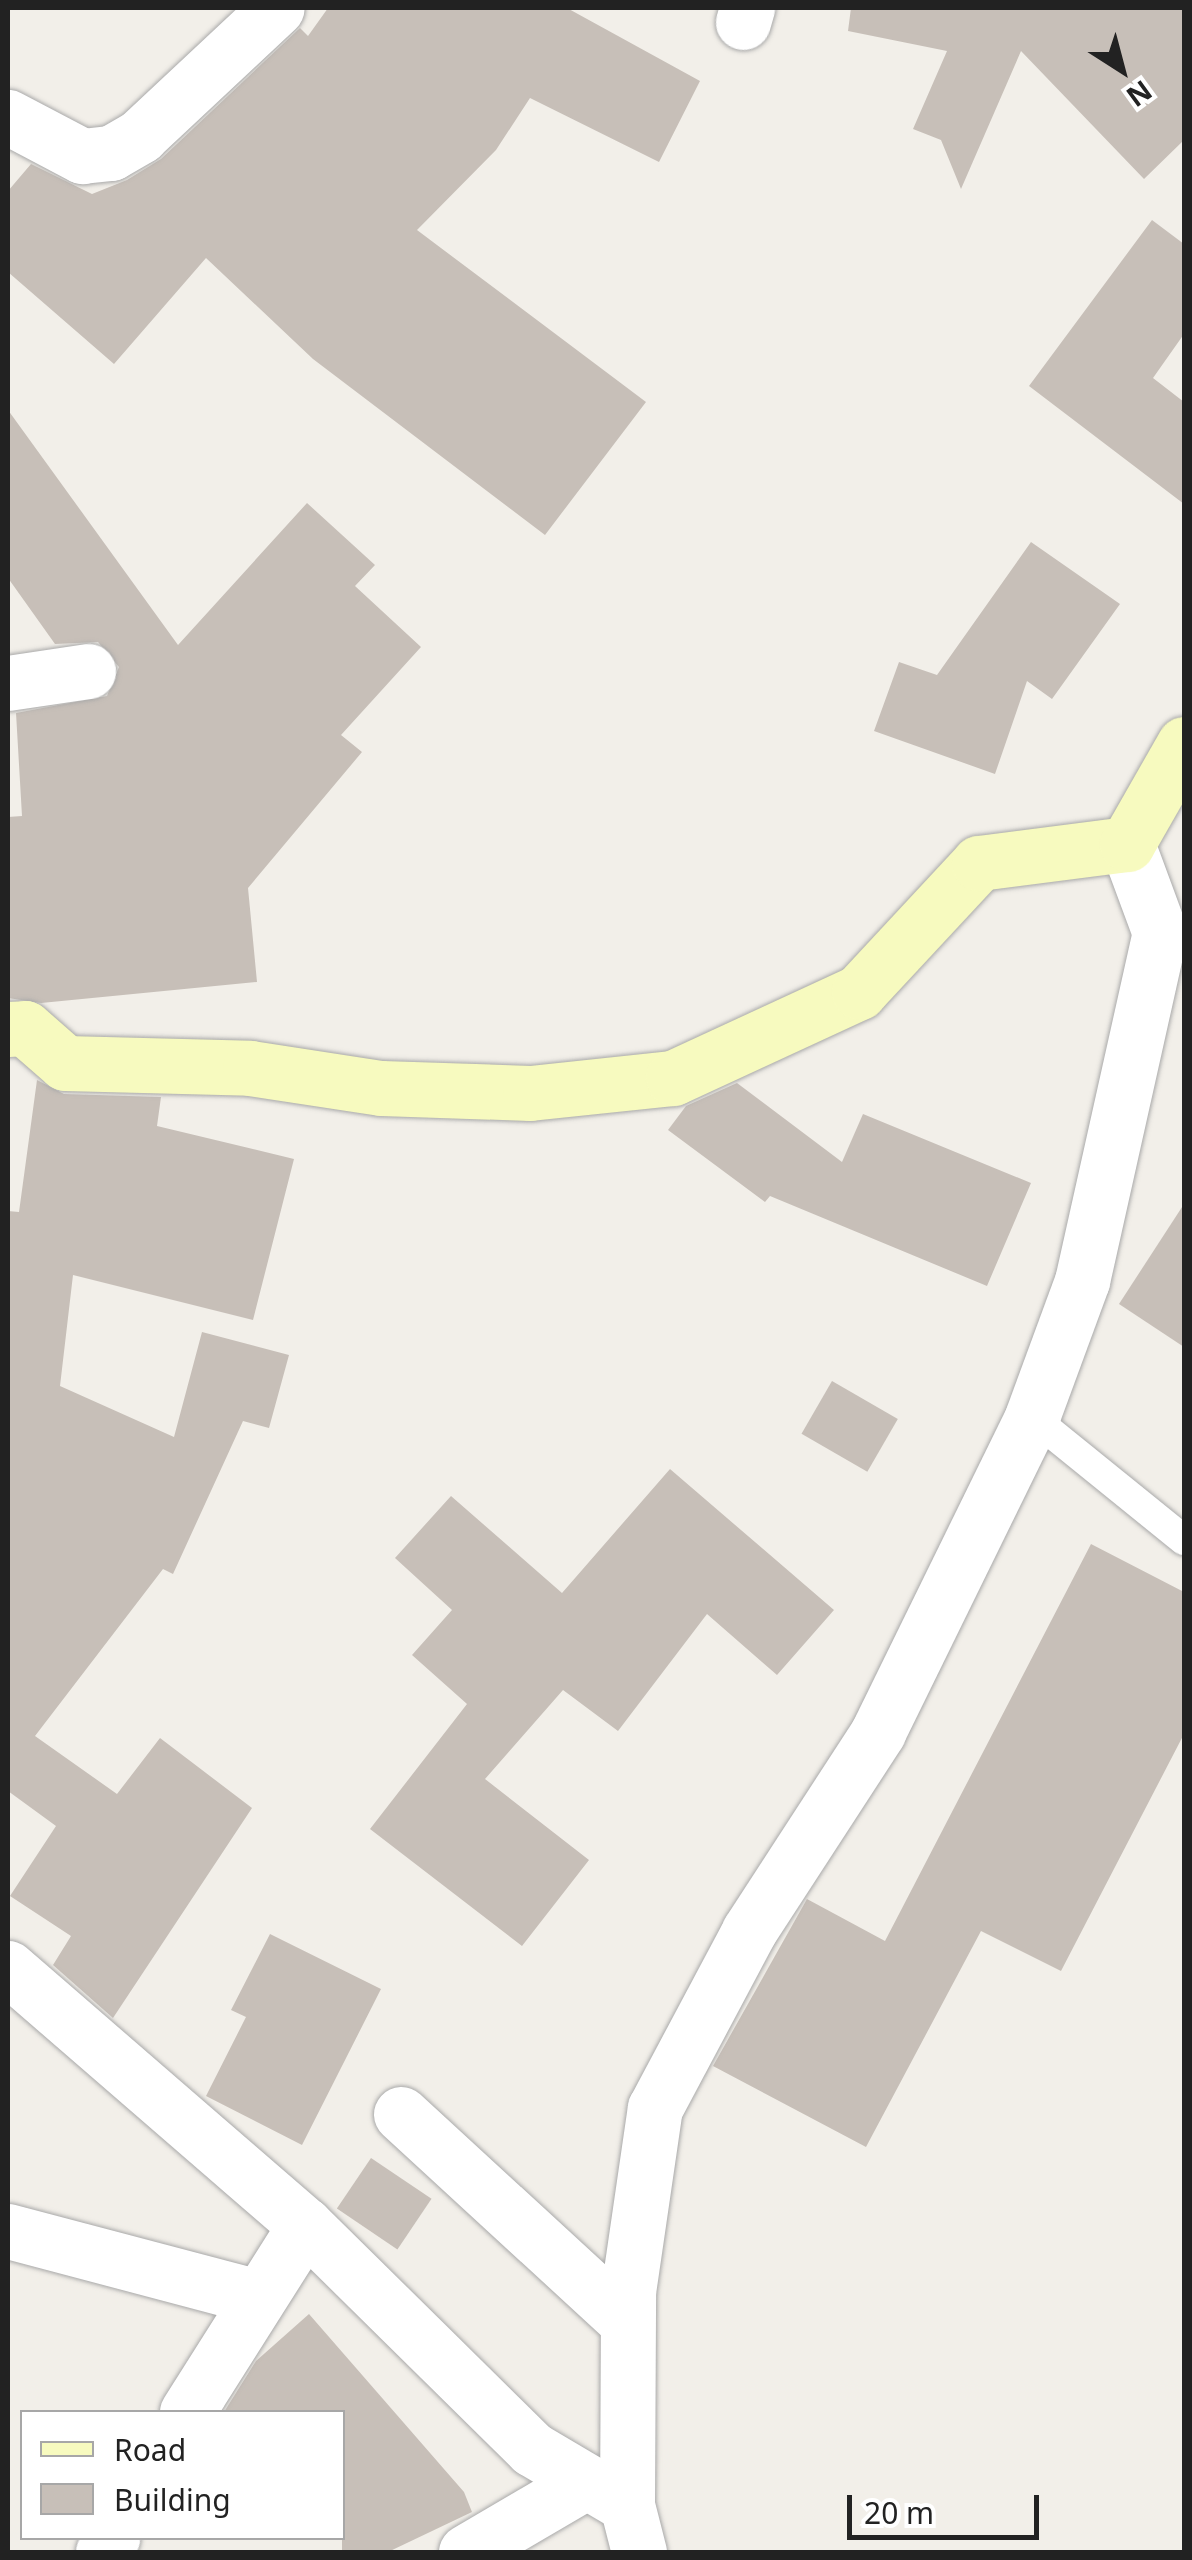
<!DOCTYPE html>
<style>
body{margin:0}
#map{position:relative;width:1192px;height:2560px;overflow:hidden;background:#f2efe9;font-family:"Noto Sans",sans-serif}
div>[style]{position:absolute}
.building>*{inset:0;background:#c7bfb8;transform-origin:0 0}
.roads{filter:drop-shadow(0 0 2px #a9a9a9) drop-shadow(0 0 2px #a9a9a9)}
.lane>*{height:30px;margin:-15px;padding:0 15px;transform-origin:15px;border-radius:15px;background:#fff}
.street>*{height:55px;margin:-27.5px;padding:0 27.5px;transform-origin:27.5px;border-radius:27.5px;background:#fff}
.secondary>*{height:55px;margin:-27.5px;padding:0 27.5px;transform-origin:27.5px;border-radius:27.5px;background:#f7fabf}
span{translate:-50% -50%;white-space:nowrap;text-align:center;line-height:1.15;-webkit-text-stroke:8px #fff;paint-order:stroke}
.frame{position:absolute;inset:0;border:10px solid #222;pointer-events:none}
.legend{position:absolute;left:20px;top:2410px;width:325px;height:130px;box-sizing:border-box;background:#fff;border:2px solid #a7a7a7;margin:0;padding:12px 18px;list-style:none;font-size:30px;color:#222}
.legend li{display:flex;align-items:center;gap:20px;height:50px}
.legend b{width:50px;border:2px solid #a7a7a7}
.north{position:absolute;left:1072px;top:20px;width:100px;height:100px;-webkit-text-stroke:8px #fff;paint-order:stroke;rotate:144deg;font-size:28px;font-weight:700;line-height:40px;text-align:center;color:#222}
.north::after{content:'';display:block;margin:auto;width:35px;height:45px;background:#222;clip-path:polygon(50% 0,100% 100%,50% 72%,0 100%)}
.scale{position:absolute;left:847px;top:2495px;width:192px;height:45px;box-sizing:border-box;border:5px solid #222;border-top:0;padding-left:12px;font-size:30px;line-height:35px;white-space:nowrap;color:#222;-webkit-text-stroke:8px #fff;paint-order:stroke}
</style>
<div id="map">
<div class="building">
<div style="clip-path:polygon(328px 8px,567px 8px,700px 81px,659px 162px,530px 98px,496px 150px,417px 230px,646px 402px,545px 535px,313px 359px,206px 258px,114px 364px,8px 272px,8px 191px,31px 164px,92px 194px,127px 180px,161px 159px,300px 28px,308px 36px)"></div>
<div style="clip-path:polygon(851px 8px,1184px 8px,1184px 140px,1144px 179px,1021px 51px,961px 189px,941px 140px,913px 129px,947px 51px,848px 31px)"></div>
<div style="clip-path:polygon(1152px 220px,1184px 244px,1184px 334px,1153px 378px,1184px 402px,1184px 504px,1029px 386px)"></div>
<div style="clip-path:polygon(8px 410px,178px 645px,307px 503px,375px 565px,355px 586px,421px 647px,341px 735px,362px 752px,248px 888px,257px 982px,41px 1003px,8px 998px,8px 817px,22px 816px,16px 713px,107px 696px,119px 667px,98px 642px,55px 644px,8px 578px)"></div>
<div style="clip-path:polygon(1031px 542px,1120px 604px,1052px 699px,1027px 681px,995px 774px,874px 731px,899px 662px,937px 675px)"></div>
<div style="clip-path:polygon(37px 1080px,64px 1094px,161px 1097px,157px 1126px,294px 1159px,253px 1320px,73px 1275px,60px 1386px,174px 1437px,202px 1332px,289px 1355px,269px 1428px,243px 1421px,173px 1574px,163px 1569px,35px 1736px,117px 1794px,160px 1738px,252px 1808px,113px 2018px,53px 1965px,71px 1936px,10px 1896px,56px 1826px,8px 1791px,8px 1211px,19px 1212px)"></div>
<div style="clip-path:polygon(737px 1083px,842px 1162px,863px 1114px,1031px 1183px,987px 1286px,770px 1196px,765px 1202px,668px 1130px,686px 1106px)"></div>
<div style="clip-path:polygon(1184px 1204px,1184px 1347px,1119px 1304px)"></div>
<div style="left:832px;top:1381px;width:76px;height:61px;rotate:30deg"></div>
<div style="clip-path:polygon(670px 1469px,834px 1610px,777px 1675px,707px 1614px,618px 1731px,563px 1690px,485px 1779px,589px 1860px,522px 1946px,370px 1829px,467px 1704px,412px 1655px,452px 1610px,395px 1558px,451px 1496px,562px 1593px)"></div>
<div style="clip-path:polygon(1091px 1544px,1184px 1592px,1184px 1734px,1061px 1971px,981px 1931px,866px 2147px,713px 2066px,807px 1899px,885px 1941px)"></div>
<div style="clip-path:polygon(270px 1934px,381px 1989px,302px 2145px,206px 2096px,246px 2017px,231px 2010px)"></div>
<div style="left:371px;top:2158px;width:73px;height:61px;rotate:34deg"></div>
<div style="clip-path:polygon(309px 2314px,464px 2492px,472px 2512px,388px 2552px,342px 2552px,342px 2412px,224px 2412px,256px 2361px)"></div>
</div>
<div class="roads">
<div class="lane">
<div style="left:1032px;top:1417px;width:196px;rotate:39deg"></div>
</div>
<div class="street">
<div style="left:743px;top:22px;width:15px;rotate:-74deg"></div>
<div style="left:8px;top:117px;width:84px;rotate:27.8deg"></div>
<div style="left:82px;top:156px;width:29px;rotate:-6deg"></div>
<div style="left:111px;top:153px;width:34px;rotate:-30deg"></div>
<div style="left:140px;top:136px;width:187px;rotate:-43.1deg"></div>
<div style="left:8px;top:683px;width:81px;rotate:-8.5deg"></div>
<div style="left:8px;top:1968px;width:393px;rotate:40.9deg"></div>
<div style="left:401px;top:2114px;width:307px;rotate:42.6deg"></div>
<div style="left:8px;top:2231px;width:259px;rotate:14.8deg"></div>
<div style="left:187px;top:2412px;width:221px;rotate:-57.7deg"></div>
<div style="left:305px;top:2225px;width:319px;rotate:44.6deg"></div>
<div style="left:532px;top:2449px;width:110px;rotate:30.5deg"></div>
<div style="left:103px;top:2552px;width:17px;rotate:-57deg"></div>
<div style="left:466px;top:2552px;width:134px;rotate:-30.4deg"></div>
<div style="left:639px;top:2552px;width:49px;rotate:-104.3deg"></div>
<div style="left:627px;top:2505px;width:213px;rotate:-89.7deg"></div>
<div style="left:628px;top:2292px;width:186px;rotate:-81.7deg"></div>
<div style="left:655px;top:2108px;width:200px;rotate:-62deg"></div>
<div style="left:749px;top:1931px;width:237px;rotate:-57deg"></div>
<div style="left:878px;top:1732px;width:351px;rotate:-63.9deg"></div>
<div style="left:1032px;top:1417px;width:145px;rotate:-69.8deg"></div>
<div style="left:1082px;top:1281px;width:357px;rotate:-77.4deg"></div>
<div style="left:1160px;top:933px;width:95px;rotate:-110.3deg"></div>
</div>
<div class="secondary">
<div style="left:8px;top:1029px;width:17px;rotate:-3deg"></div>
<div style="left:25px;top:1028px;width:53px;rotate:41.2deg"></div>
<div style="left:65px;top:1063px;width:185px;rotate:1.5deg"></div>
<div style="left:250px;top:1068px;width:133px;rotate:8.7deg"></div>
<div style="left:381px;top:1088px;width:149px;rotate:1.9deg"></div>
<div style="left:530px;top:1093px;width:144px;rotate:-6deg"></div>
<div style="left:673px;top:1078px;width:205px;rotate:-24.8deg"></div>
<div style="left:859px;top:992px;width:176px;rotate:-47.1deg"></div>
<div style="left:979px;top:863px;width:149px;rotate:-7.3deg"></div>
<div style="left:1127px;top:844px;width:115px;rotate:-60.3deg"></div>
</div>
</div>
<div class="frame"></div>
<ul class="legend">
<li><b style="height:12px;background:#f7fabf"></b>Road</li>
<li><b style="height:28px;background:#c7bfb8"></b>Building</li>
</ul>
<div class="north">N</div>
<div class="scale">20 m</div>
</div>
